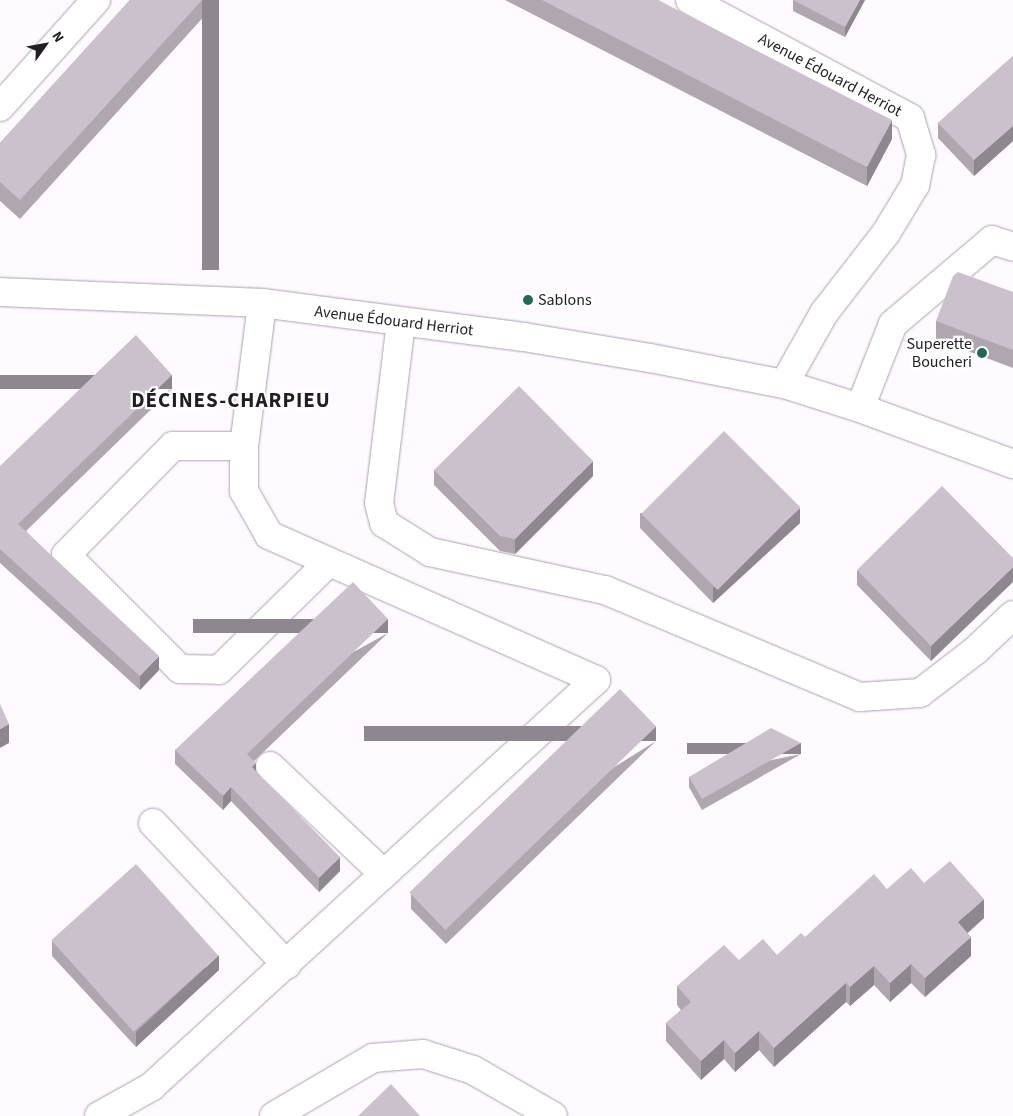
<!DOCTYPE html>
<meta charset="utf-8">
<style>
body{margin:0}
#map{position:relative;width:1013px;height:1116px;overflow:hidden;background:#fefaff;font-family:"Source Sans 3",sans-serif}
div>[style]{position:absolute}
.roads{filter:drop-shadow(0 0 1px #aba2ae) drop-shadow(0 0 1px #aba2ae)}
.minor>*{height:28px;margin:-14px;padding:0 14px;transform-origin:14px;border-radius:14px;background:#fff}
.wall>*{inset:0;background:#afa6b0}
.shaded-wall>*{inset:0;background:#8e8790;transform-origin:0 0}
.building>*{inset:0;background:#cbc1cd;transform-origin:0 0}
.dots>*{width:14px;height:14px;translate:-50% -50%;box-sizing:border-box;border:2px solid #fff;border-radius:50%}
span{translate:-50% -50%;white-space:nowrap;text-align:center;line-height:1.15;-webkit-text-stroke:4.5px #fff;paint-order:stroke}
.street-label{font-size:16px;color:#211d22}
.poi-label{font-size:16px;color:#211d22}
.left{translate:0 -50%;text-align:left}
.right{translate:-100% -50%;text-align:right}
.district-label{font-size:21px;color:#211d22;font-weight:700;letter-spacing:1px}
.north{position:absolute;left:20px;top:20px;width:50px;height:50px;-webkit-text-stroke:4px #fff;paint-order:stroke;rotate:58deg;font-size:14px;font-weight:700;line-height:20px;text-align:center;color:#211d22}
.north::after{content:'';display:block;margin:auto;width:18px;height:22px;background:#211d22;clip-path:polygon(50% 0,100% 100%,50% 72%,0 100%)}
</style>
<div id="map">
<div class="roads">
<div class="minor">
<div style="left:690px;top:0;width:250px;rotate:28.2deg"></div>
<div style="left:910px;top:118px;width:39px;rotate:73deg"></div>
<div style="left:921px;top:155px;width:31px;rotate:101deg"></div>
<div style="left:915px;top:185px;width:56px;rotate:121.1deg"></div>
<div style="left:886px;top:233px;width:101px;rotate:127.8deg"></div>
<div style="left:824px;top:313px;width:81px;rotate:119.4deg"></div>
<div style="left:0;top:107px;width:144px;rotate:-48.1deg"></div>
<div style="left:0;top:292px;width:262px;rotate:2.4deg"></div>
<div style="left:262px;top:303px;width:264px;rotate:7.4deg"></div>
<div style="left:524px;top:337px;width:128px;rotate:9.5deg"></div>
<div style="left:650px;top:358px;width:136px;rotate:11deg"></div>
<div style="left:784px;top:384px;width:80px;rotate:17.5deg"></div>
<div style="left:860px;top:408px;width:163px;rotate:20.1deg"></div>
<div style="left:401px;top:322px;width:182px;rotate:96.9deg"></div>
<div style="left:379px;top:503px;width:21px;rotate:76deg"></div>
<div style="left:384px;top:523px;width:54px;rotate:32.2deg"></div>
<div style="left:430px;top:552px;width:179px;rotate:12.3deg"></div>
<div style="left:605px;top:590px;width:276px;rotate:22.8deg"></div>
<div style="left:859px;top:697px;width:61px;rotate:-3.8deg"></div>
<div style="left:920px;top:693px;width:71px;rotate:-37.5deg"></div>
<div style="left:976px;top:650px;width:51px;rotate:-43.4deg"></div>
<div style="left:860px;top:408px;width:90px;rotate:-68.6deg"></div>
<div style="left:893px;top:324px;width:130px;rotate:-40.3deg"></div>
<div style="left:992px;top:240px;width:22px;rotate:18deg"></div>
<div style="left:244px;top:446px;width:71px;rotate:180deg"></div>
<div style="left:173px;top:446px;width:153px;rotate:134.5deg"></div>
<div style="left:66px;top:555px;width:161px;rotate:45deg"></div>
<div style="left:180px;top:669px;width:39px;rotate:1deg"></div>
<div style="left:219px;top:670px;width:154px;rotate:-44.5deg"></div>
<div style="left:270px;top:766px;width:157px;rotate:43.5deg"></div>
<div style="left:153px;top:823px;width:195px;rotate:46.7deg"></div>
<div style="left:99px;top:1116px;width:60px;rotate:-29.1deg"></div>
<div style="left:151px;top:1087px;width:603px;rotate:-42.45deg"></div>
<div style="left:596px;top:680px;width:358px;rotate:-156.1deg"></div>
<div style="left:269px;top:535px;width:51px;rotate:-119.6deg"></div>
<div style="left:244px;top:491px;width:45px;rotate:-90deg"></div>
<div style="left:244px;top:446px;width:144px;rotate:-82.8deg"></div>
<div style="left:274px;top:1116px;width:115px;rotate:-30.4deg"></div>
<div style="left:373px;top:1058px;width:50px;rotate:-4.6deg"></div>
<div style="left:423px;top:1054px;width:52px;rotate:17.7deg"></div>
<div style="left:473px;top:1070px;width:92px;rotate:29.9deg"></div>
</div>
</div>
<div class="wall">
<div style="clip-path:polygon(130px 0,219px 0,20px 219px,0 201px,0 143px)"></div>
<div style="clip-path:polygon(505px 0,658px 0,892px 139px,867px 186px)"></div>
<div style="clip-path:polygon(793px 0,865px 0,845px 37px,793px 11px)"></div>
<div style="clip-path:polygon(1013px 56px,1013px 141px,974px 176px,938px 138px,938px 123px)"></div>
<div style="clip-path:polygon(1013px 292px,1013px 368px,936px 339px,936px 321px)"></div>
<div style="clip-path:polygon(172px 389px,26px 531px,159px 670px,140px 690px,0 563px,0 466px)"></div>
<div style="clip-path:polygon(434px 470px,593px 476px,515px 554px,500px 551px,434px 485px)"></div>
<div style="clip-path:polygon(640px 513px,800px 523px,713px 603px,640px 528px)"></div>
<div style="clip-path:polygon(1013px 558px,931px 661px,857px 585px,857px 570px)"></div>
<div style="clip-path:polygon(388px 633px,254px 761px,256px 771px,340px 871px,319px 892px,231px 801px,223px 810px,175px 764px,175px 750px)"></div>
<div style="clip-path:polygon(656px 741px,446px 944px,411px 909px,411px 894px)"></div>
<div style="clip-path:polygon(801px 754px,702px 810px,689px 787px,689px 777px)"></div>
<div style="clip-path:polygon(887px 889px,984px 918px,968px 933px,971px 956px,925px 997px,911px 983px,890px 1002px,874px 985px,850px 1006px,846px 1002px,774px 1067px,759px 1050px,735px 1072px,724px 1059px,701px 1080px,666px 1041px,666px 1023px,681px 1010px,677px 1005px,677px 986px,739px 960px,777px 955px,805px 937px)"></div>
<div style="clip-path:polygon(52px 941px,219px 970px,136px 1047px,52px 956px)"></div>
</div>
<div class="shaded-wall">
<div style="left:202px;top:0;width:17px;height:270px"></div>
<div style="clip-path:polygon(860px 0,865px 0,845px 37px,845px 27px)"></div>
<div style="clip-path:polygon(892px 120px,892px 139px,867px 186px,867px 167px)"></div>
<div style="clip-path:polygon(1013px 126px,1013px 141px,974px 176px,974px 160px)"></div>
<div style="left:172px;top:375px;width:14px;height:214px;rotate:90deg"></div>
<div style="clip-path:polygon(593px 461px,593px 476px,515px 554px,515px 539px)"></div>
<div style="clip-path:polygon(800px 508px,800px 523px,713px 603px,713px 588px)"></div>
<div style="clip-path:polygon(1013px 567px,1013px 582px,931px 661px,931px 646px)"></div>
<div style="left:388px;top:619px;width:14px;height:195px;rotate:90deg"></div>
<div style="clip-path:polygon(159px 656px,159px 670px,140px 690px,140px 676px)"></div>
<div style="clip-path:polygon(9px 724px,9px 743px,0 748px,0 729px)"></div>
<div style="left:656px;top:726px;width:15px;height:292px;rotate:90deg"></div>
<div style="left:801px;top:743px;width:11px;height:114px;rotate:90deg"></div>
<div style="clip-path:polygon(256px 763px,256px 777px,252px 767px)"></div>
<div style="clip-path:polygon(231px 787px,231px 801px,223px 810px,223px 796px)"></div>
<div style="clip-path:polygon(340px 857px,340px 871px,319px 892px,319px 878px)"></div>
<div style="clip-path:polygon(984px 899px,984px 918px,958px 941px,958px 922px)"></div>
<div style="clip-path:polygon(971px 937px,971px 956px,925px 997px,925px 978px)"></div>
<div style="clip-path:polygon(219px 955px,219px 970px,136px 1047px,136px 1032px)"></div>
<div style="clip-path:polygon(911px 964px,911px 983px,890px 1002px,890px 983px)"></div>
<div style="clip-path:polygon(874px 966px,874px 985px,850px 1006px,850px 987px)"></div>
<div style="clip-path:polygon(846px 983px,846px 1002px,774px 1067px,774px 1048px)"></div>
<div style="clip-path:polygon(759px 1031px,759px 1050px,735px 1072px,735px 1053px)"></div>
<div style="clip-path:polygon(724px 1040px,724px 1059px,701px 1080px,701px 1061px)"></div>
</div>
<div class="building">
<div style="clip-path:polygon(130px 0,202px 0,20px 200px,0 182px,0 143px)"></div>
<div style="clip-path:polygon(542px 0,658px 0,892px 120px,867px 167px)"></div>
<div style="clip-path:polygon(793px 0,860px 0,845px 27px)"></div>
<div style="clip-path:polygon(1013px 56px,1013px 126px,974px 160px,938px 123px)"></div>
<div style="clip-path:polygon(958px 272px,1013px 292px,1013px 350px,936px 321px,953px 276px)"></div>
<div style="clip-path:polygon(136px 335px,172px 375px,18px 524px,159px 656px,140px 676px,0 549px,0 466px)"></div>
<div style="clip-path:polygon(519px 386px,593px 461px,515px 539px,500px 536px,434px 470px)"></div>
<div style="left:724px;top:431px;width:108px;height:117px;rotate:45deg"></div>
<div style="clip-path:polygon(942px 486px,1013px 558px,1013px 567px,931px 646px,857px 570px)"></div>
<div style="clip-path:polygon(353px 582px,388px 619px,247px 754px,256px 763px,252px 767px,340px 857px,319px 878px,231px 787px,223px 796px,175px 750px)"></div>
<div style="left:620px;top:689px;width:52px;height:293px;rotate:46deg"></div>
<div style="clip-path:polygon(0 704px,9px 724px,0 729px)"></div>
<div style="clip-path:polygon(771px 728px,801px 743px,702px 799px,689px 777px)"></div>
<div style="clip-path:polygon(950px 861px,984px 899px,958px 922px,971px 937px,925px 978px,911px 964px,890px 983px,874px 966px,850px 987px,846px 983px,774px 1048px,759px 1031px,735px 1053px,724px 1040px,701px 1061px,666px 1023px,691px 1002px,677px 986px,724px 945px,739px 960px,763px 939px,777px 955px,801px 933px,805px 937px,874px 874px,887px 889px,911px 868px,924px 883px)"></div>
<div style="left:136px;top:864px;width:123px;height:114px;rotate:48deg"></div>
<div style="clip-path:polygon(391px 1084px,420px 1116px,358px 1116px)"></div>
</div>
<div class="dots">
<div style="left:528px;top:300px;background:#256756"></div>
<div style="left:982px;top:353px;background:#256756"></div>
</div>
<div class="street-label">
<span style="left:830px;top:75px;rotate:28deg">Avenue Édouard Herriot</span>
<span style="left:394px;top:321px;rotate:7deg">Avenue Édouard Herriot</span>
</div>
<div class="poi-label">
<span class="left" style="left:538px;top:300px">Sablons</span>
<span class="right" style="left:972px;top:353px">Superette<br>Boucheri</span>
</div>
<div class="district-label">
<span style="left:231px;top:400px">DÉCINES-CHARPIEU</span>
</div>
<div class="north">N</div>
</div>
